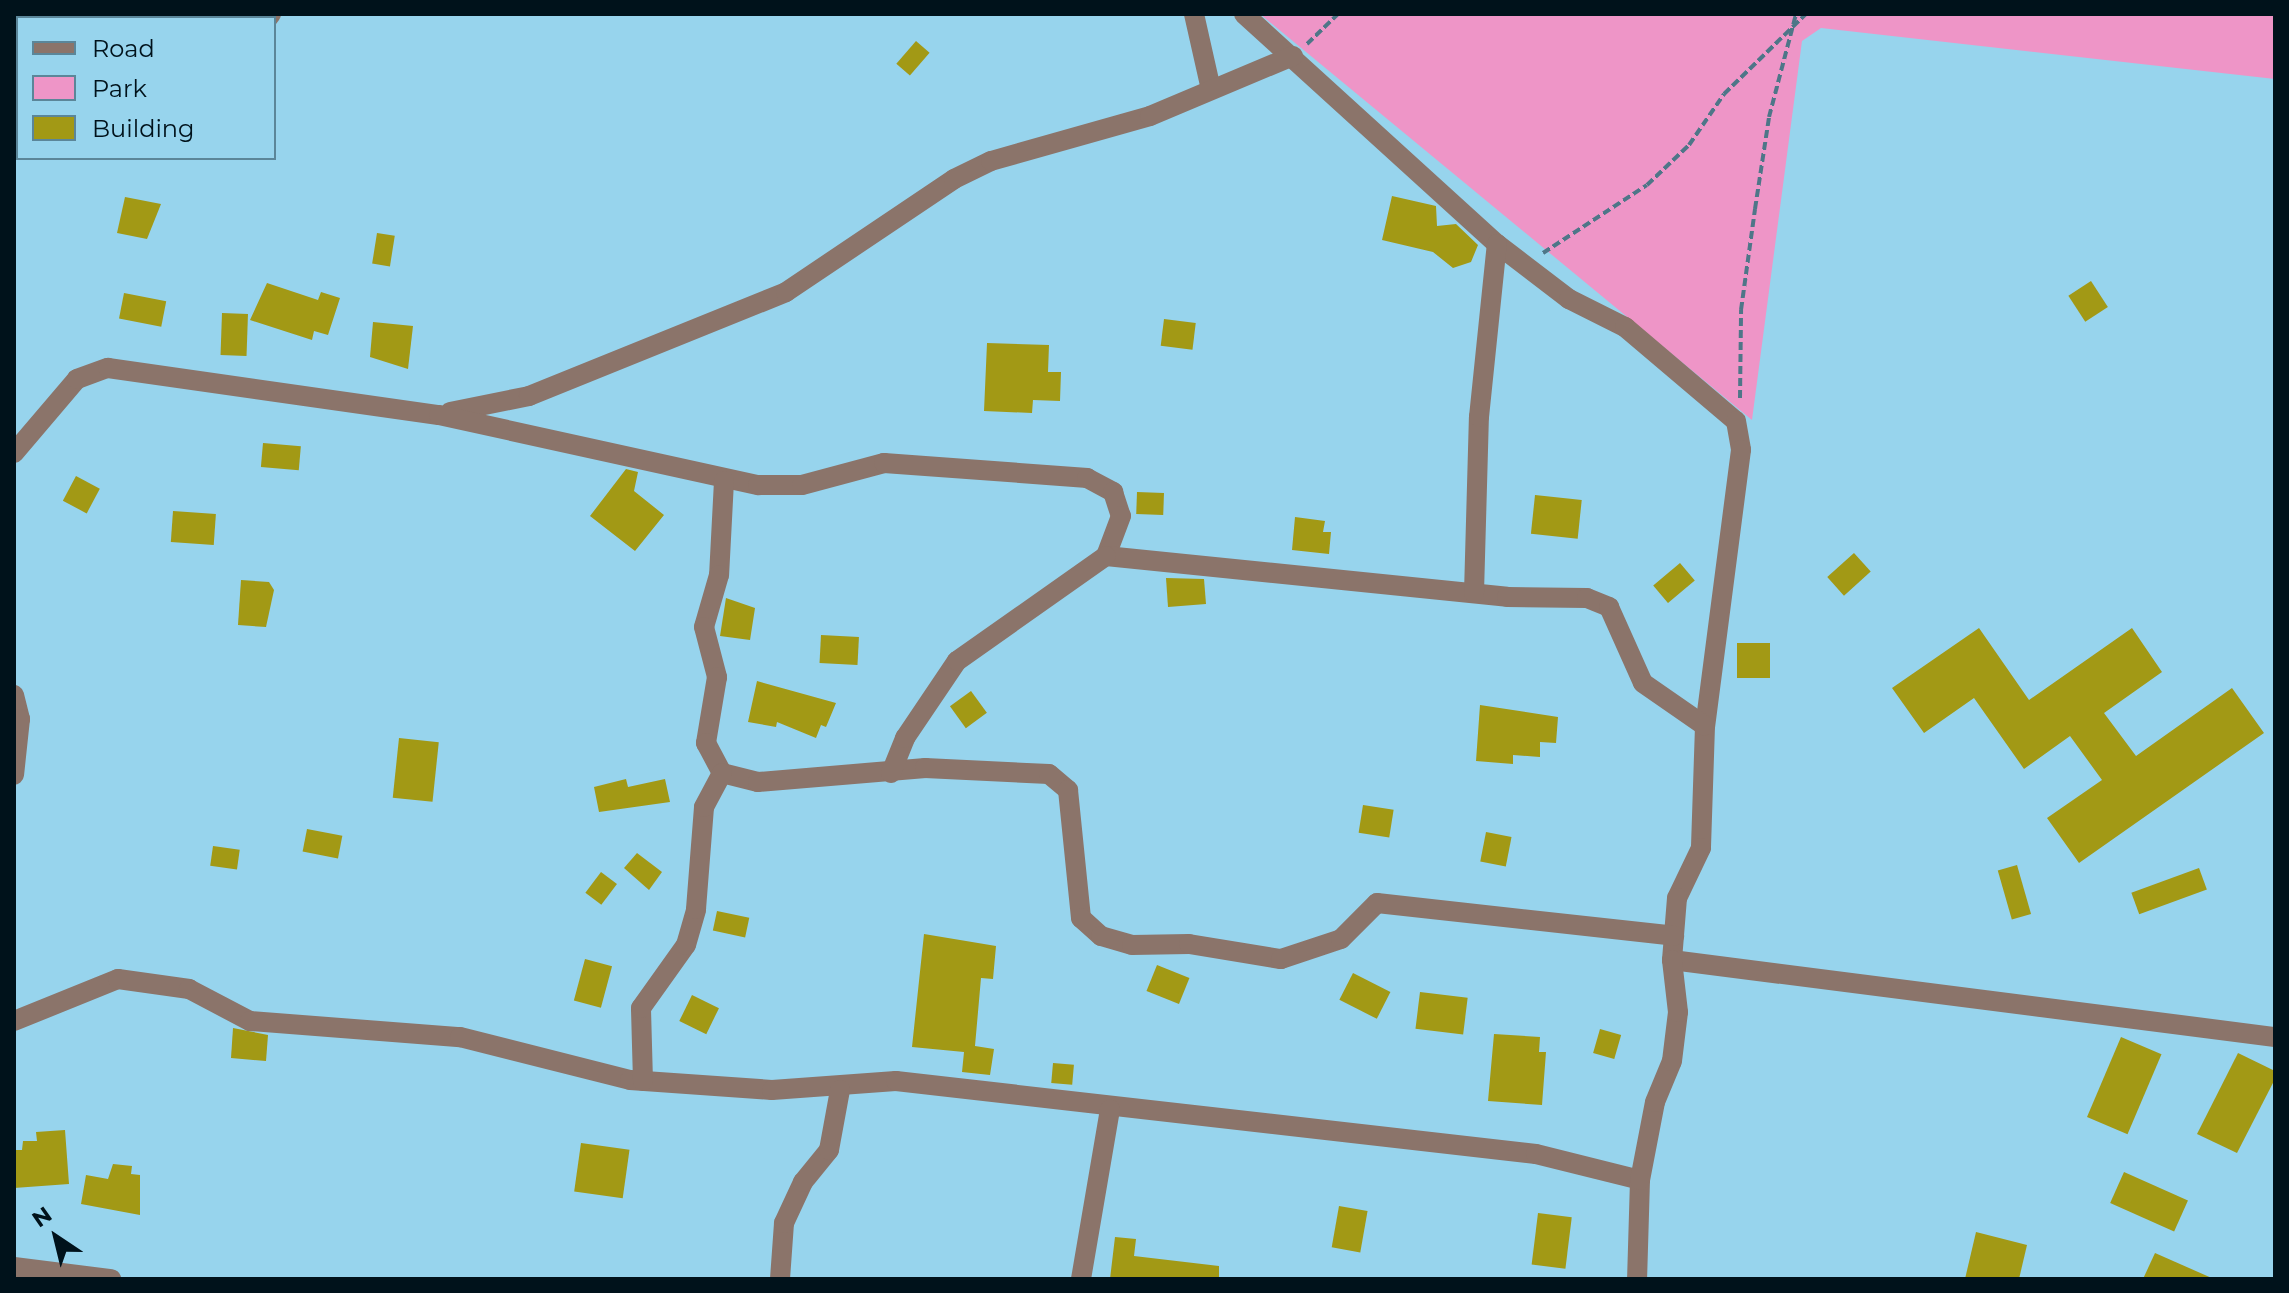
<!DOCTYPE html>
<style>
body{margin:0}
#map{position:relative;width:2289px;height:1293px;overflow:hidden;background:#97d4ed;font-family:Montserrat,sans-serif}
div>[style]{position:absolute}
.green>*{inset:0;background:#ee95c7}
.building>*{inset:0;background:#a29915;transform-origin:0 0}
.path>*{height:4px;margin-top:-2px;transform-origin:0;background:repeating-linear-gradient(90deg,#4e7688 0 8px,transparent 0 12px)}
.minor>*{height:20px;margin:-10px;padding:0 10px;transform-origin:10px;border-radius:10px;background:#8b746a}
span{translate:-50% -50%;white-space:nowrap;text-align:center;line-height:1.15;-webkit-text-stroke:6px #97d4ed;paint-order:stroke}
.frame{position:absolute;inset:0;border:16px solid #00121b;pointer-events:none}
.legend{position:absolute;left:16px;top:16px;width:260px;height:144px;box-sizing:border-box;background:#97d4ed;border:2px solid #5b8699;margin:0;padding:10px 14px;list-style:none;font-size:24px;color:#00121b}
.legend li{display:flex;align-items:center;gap:16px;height:40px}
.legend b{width:40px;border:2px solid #5b8699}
.north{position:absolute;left:16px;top:1197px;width:80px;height:80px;-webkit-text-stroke:6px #97d4ed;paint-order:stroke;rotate:325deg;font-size:22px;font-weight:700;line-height:32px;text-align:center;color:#00121b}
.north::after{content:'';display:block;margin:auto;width:28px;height:36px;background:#00121b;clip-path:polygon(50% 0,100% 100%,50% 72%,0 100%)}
</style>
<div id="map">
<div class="green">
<div style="clip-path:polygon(1260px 14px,2275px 14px,2275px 79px,1821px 28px,1802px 41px,1752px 420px)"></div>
</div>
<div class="building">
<div style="left:916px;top:41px;width:18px;height:30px;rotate:41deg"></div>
<div style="clip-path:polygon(1392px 196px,1436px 206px,1437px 226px,1456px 224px,1478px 245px,1471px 262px,1453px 268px,1433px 252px,1382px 240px)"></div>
<div style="clip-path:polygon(125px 197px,161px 204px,147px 239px,117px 233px)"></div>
<div style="left:377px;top:233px;width:18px;height:31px;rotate:9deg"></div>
<div style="left:2091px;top:281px;width:31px;height:27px;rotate:57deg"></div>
<div style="clip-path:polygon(267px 283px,318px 300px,321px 292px,340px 298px,328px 335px,314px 331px,312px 340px,250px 320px)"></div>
<div style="left:124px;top:293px;width:43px;height:26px;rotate:11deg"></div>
<div style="left:222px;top:313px;width:26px;height:42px;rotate:2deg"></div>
<div style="left:1164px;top:319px;width:32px;height:27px;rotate:7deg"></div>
<div style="clip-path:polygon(373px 322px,413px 326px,408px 369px,370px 357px)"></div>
<div style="clip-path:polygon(987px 343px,1049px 345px,1048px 372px,1061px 372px,1060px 401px,1033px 400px,1032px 413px,984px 411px)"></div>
<div style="left:263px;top:443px;width:38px;height:24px;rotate:5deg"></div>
<div style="clip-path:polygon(626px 469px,638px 472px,634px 491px,664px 515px,635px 551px,590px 516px)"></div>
<div style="left:76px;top:476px;width:27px;height:28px;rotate:28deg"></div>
<div style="left:1137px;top:492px;width:27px;height:22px;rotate:2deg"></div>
<div style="left:1535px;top:495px;width:47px;height:39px;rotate:6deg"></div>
<div style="left:173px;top:511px;width:43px;height:31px;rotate:4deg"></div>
<div style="clip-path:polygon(1295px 517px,1325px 521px,1323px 532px,1331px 532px,1329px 554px,1292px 550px)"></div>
<div style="left:1854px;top:553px;width:25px;height:36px;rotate:48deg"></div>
<div style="left:1680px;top:563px;width:23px;height:35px;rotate:50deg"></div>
<div style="clip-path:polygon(1166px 578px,1204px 579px,1206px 604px,1168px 607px)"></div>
<div style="clip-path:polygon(241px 580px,269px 582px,274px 590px,266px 627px,238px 625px)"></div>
<div style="clip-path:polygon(726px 598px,755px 608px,750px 640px,720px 636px)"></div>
<div style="clip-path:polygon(1979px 628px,2029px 700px,2132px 628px,2162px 672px,2104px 713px,2136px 756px,2232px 688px,2264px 733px,2079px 863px,2047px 818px,2102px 780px,2070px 736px,2024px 769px,1974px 698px,1924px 733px,1892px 688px)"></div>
<div style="left:821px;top:635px;width:38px;height:28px;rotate:3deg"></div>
<div style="left:1737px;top:643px;width:33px;height:35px"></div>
<div style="clip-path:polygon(757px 681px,836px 703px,826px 727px,821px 725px,816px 738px,777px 722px,776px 727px,748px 722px)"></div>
<div style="left:971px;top:691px;width:27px;height:26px;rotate:54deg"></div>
<div style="clip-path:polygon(1480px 705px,1558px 717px,1556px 743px,1540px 742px,1540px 757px,1513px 755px,1513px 764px,1476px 761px)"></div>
<div style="left:399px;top:738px;width:40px;height:60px;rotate:6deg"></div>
<div style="clip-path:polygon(626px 779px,628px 787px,665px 779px,670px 802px,599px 812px,594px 787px)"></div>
<div style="left:1363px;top:805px;width:31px;height:28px;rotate:9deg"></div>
<div style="left:307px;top:829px;width:36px;height:23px;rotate:11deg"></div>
<div style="left:1486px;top:832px;width:26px;height:30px;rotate:11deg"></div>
<div style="left:213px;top:846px;width:27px;height:20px;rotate:8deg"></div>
<div style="clip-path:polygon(637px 853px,662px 872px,649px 890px,624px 868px)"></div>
<div style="left:2017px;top:865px;width:51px;height:20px;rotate:74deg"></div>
<div style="left:2199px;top:868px;width:23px;height:72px;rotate:70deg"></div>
<div style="left:601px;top:872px;width:20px;height:26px;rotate:37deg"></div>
<div style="left:717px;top:911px;width:33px;height:20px;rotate:12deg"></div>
<div style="clip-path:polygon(924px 934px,996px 946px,993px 979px,981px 978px,975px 1046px,994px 1049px,990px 1075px,962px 1072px,964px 1052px,912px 1047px)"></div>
<div style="left:585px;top:959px;width:28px;height:43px;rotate:15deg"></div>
<div style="left:1157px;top:965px;width:35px;height:28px;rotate:22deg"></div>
<div style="left:1353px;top:973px;width:42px;height:30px;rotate:27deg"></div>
<div style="left:1420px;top:992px;width:48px;height:37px;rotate:7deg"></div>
<div style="left:692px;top:995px;width:30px;height:29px;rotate:26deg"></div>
<div style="clip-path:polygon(233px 1028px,268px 1035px,266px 1061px,231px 1058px)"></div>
<div style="left:1600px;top:1029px;width:22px;height:25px;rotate:16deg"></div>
<div style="clip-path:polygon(1494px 1034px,1540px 1037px,1539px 1052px,1546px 1052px,1542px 1105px,1488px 1101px)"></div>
<div style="left:2121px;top:1037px;width:44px;height:87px;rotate:23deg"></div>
<div style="clip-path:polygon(2238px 1053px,2275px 1071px,2275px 1079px,2237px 1153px,2197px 1134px)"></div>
<div style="left:1053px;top:1063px;width:21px;height:20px;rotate:5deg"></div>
<div style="clip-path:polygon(65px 1130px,69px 1184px,14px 1188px,14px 1150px,22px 1150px,23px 1141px,37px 1141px,36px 1132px)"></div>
<div style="left:581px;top:1143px;width:49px;height:49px;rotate:8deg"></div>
<div style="clip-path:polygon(113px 1164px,132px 1166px,131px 1174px,140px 1175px,140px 1215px,81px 1204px,86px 1175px,108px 1179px)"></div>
<div style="left:2124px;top:1172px;width:70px;height:34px;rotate:24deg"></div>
<div style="left:1339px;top:1206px;width:29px;height:42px;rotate:10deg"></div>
<div style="left:1538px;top:1213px;width:34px;height:52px;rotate:7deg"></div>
<div style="clip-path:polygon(1976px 1232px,2027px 1245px,2019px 1279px,1965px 1279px)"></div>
<div style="clip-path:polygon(1115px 1237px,1136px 1239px,1134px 1256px,1219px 1266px,1219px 1279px,1110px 1279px)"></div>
<div style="clip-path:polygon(2155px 1253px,2214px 1279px,2143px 1279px)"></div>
</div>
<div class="path">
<div style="left:1307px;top:44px;width:43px;rotate:-44.1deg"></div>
<div style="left:1543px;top:253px;width:124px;rotate:-33.2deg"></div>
<div style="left:1647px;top:185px;width:58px;rotate:-43.6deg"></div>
<div style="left:1689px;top:145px;width:62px;rotate:-55.5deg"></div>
<div style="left:1724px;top:94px;width:115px;rotate:-44.3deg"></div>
<div style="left:1740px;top:398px;width:88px;rotate:-89.3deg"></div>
<div style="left:1741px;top:310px;width:102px;rotate:-82.1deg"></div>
<div style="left:1755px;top:209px;width:93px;rotate:-81.3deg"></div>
<div style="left:1769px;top:117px;width:106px;rotate:-75.3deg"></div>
</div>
<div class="minor">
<div style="left:1194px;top:14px;width:73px;rotate:77.3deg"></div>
<div style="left:1244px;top:14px;width:342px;rotate:42.3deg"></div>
<div style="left:1497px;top:244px;width:91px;rotate:37.4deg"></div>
<div style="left:1569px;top:299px;width:63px;rotate:26.6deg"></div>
<div style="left:1625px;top:327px;width:145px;rotate:40.3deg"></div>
<div style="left:1736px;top:421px;width:29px;rotate:80deg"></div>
<div style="left:1741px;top:450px;width:278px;rotate:97.4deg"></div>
<div style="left:1705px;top:726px;width:122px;rotate:91.9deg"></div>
<div style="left:1701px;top:848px;width:55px;rotate:115.6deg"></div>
<div style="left:1677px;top:898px;width:62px;rotate:94.6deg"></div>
<div style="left:1672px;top:960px;width:608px;rotate:7.28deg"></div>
<div style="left:268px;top:18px;width:5px;rotate:-53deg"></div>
<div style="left:450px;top:412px;width:81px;rotate:-11.4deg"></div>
<div style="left:529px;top:396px;width:277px;rotate:-22deg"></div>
<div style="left:786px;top:292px;width:202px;rotate:-33.9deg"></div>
<div style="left:954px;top:179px;width:41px;rotate:-25.9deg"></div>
<div style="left:991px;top:161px;width:165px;rotate:-15.8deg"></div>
<div style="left:1150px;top:116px;width:155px;rotate:-22.8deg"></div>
<div style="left:14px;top:453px;width:97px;rotate:-49.6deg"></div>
<div style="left:77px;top:379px;width:33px;rotate:-20deg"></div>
<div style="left:108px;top:368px;width:334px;rotate:8.1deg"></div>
<div style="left:439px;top:415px;width:327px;rotate:12.4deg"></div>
<div style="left:758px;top:485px;width:44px"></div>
<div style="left:802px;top:485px;width:85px;rotate:-15deg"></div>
<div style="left:884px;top:463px;width:204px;rotate:4.2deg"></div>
<div style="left:1087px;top:478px;width:30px;rotate:28deg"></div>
<div style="left:1113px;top:492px;width:25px;rotate:72deg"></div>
<div style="left:1121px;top:516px;width:43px;rotate:110.6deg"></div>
<div style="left:1106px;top:556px;width:403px;rotate:5.8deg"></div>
<div style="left:1507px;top:597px;width:80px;rotate:0.7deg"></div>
<div style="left:1587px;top:598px;width:24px;rotate:22deg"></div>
<div style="left:1609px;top:607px;width:83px;rotate:65.9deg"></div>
<div style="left:1643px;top:683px;width:75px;rotate:34.7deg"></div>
<div style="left:724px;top:481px;width:94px;rotate:93deg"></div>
<div style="left:719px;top:575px;width:54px;rotate:106.1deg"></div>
<div style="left:704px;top:627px;width:52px;rotate:75.4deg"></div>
<div style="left:717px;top:677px;width:67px;rotate:99.5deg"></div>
<div style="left:706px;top:743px;width:34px;rotate:62deg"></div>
<div style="left:722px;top:773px;width:37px;rotate:14deg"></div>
<div style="left:758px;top:782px;width:168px;rotate:-4.8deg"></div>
<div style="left:925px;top:768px;width:124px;rotate:2.8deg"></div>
<div style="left:1049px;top:774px;width:25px;rotate:40deg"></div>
<div style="left:1068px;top:790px;width:129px;rotate:84.2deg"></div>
<div style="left:1081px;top:918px;width:27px;rotate:42deg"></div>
<div style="left:1101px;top:936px;width:32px;rotate:16deg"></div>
<div style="left:1132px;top:945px;width:57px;rotate:-1deg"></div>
<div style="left:1189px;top:944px;width:93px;rotate:9.3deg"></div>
<div style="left:1281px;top:959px;width:63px;rotate:-18.4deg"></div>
<div style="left:1341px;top:939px;width:51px;rotate:-45deg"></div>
<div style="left:1377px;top:903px;width:299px;rotate:6.3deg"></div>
<div style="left:1474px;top:593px;width:176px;rotate:-88.4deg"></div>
<div style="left:1479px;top:417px;width:174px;rotate:-84.1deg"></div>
<div style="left:14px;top:695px;width:25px;rotate:76deg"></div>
<div style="left:20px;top:719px;width:56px;rotate:96.1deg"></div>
<div style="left:891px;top:773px;width:38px;rotate:-68deg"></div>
<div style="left:905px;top:738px;width:93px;rotate:-56deg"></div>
<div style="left:957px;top:661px;width:182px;rotate:-35.2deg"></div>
<div style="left:14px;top:1021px;width:112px;rotate:-22deg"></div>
<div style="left:118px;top:979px;width:72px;rotate:8deg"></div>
<div style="left:189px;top:989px;width:69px;rotate:27.7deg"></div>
<div style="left:250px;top:1021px;width:211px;rotate:4.4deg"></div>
<div style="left:460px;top:1037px;width:175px;rotate:14.2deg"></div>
<div style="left:630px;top:1080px;width:142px;rotate:4deg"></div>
<div style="left:772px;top:1090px;width:124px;rotate:-4.2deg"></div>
<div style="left:896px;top:1081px;width:644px;rotate:6.51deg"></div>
<div style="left:1536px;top:1154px;width:107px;rotate:14deg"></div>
<div style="left:1640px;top:1180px;width:99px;rotate:91.7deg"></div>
<div style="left:643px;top:1081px;width:73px;rotate:-91.6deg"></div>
<div style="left:641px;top:1008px;width:77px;rotate:-54.5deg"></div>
<div style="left:686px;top:945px;width:37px;rotate:-74deg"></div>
<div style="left:696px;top:909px;width:102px;rotate:-85.5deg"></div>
<div style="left:704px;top:807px;width:38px;rotate:-62deg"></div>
<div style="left:1640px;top:1180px;width:79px;rotate:-79.1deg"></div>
<div style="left:1655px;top:1102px;width:44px;rotate:-67.5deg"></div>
<div style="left:1672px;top:1061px;width:49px;rotate:-83deg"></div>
<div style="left:1678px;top:1012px;width:52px;rotate:-96.6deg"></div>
<div style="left:14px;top:1267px;width:98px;rotate:7.1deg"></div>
<div style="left:780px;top:1279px;width:56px;rotate:-85.9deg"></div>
<div style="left:784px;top:1223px;width:45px;rotate:-65.1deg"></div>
<div style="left:803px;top:1182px;width:41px;rotate:-50.9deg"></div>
<div style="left:829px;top:1150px;width:61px;rotate:-79.6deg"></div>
<div style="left:1081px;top:1279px;width:172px;rotate:-80.3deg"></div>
</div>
<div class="frame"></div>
<ul class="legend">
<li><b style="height:10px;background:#8b746a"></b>Road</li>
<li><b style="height:22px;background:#ee95c7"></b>Park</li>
<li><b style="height:22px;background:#a29915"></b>Building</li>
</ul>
<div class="north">N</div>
</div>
